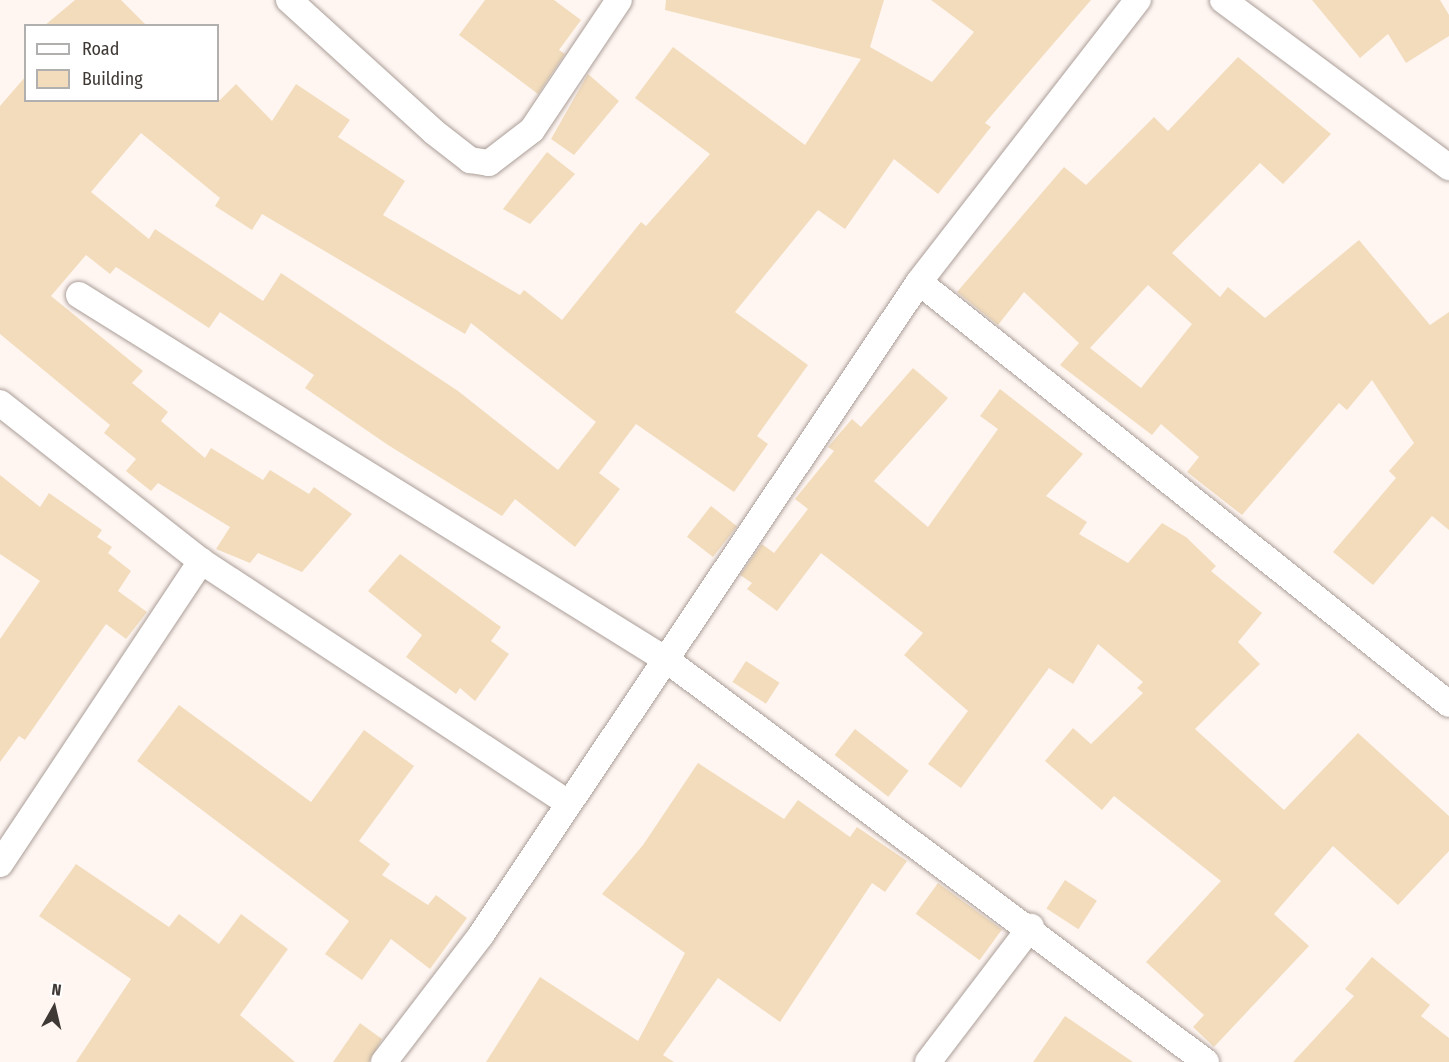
<!DOCTYPE html>
<style>
body{margin:0}
#map{position:relative;width:1449px;height:1062px;overflow:hidden;background:#fff6f2;font-family:"Fira Sans Condensed",sans-serif}
div>[style]{position:absolute}
.building>*{inset:0;background:#f2dcbc;transform-origin:0 0}
.roads{filter:drop-shadow(0 0 2px #ab9e98) drop-shadow(0 0 2px #ab9e98)}
.street>*{height:26px;margin:-13px;padding:0 13px;transform-origin:13px;border-radius:13px;background:#fff}
span{translate:-50% -50%;white-space:nowrap;text-align:center;line-height:1.15;-webkit-text-stroke:4.5px #fff;paint-order:stroke}
.legend{position:absolute;left:24px;top:24px;width:195px;height:78px;box-sizing:border-box;background:#fff;border:2px solid #b2b0af;margin:0;padding:8px 10px;list-style:none;font-size:18px;color:#3f3936}
.legend li{display:flex;align-items:center;gap:12px;height:30px}
.legend b{width:30px;border:2px solid #b2b0af}
.north{position:absolute;left:24px;top:978px;width:60px;height:60px;-webkit-text-stroke:4px #fff;paint-order:stroke;rotate:8deg;font-size:16px;font-weight:700;line-height:24px;text-align:center;color:#3f3936}
.north::after{content:'';display:block;margin:auto;width:21px;height:27px;background:#3f3936;clip-path:polygon(50% 0,100% 100%,50% 72%,0 100%)}
</style>
<div id="map">
<div class="building">
<div style="clip-path:polygon(75px 0,121px 0,147px 26px,44px 26px)"></div>
<div style="clip-path:polygon(485px 0,554px 0,581px 20px,559px 50px,565px 54px,538px 94px,459px 35px)"></div>
<div style="clip-path:polygon(evenodd,666px 0,884px 0,870px 47px,932px 82px,974px 32px,931px 0,1091px 0,985px 123px,991px 127px,938px 194px,894px 159px,845px 229px,818px 210px,735px 312px,808px 365px,757px 436px,768px 444px,734px 492px,636px 424px,599px 473px,620px 489px,575px 547px,515px 499px,502px 516px,388px 445px,305px 388px,314px 375px,220px 312px,209px 328px,116px 267px,110px 274px,86px 255px,51px 296px,143px 371px,132px 383px,168px 412px,161px 421px,205px 458px,211px 448px,263px 480px,270px 470px,309px 494px,314px 487px,352px 514px,302px 572px,258px 553px,250px 563px,216px 549px,230px 527px,158px 483px,151px 491px,126px 471px,136px 459px,104px 433px,110px 425px,0 334px,0 106px,26px 76px,26px 100px,220px 100px,236px 84px,272px 121px,296px 84px,350px 120px,338px 137px,405px 181px,383px 215px,520px 295px,524px 290px,562px 320px,641px 222px,646px 226px,710px 154px,635px 98px,673px 47px,805px 145px,861px 59px,665px 10px,666px 0,141px 133px,220px 198px,215px 206px,252px 230px,262px 214px,465px 334px,471px 323px,596px 422px,558px 470px,458px 391px,281px 273px,263px 301px,155px 229px,149px 239px,91px 192px,141px 133px)"></div>
<div style="clip-path:polygon(1312px 0,1440px 0,1449px 15px,1449px 36px,1406px 63px,1388px 34px,1360px 58px)"></div>
<div style="clip-path:polygon(evenodd,1238px 57px,1331px 134px,1283px 184px,1260px 163px,1172px 253px,1220px 297px,1228px 287px,1265px 318px,1359px 240px,1430px 325px,1449px 312px,1449px 530px,1432px 516px,1373px 585px,1333px 552px,1396px 478px,1389px 471px,1414px 443px,1372px 380px,1347px 410px,1339px 403px,1242px 515px,1187px 472px,1199px 457px,1161px 424px,1152px 435px,1060px 365px,1079px 343px,1024px 292px,998px 325px,957px 292px,1064px 167px,1086px 185px,1154px 117px,1168px 131px,1238px 57px,1148px 285px,1192px 324px,1141px 388px,1090px 348px,1148px 285px)"></div>
<div style="clip-path:polygon(588px 74px,619px 101px,574px 155px,551px 139px)"></div>
<div style="clip-path:polygon(547px 152px,575px 174px,530px 224px,503px 209px)"></div>
<div style="clip-path:polygon(913px 368px,948px 398px,874px 481px,928px 527px,998px 429px,980px 416px,1000px 389px,1083px 454px,1046px 496px,1087px 522px,1079px 534px,1128px 563px,1162px 523px,1186px 537px,1216px 566px,1211px 571px,1262px 613px,1238px 642px,1260px 664px,1195px 729px,1284px 810px,1358px 733px,1449px 816px,1449px 851px,1398px 905px,1333px 846px,1274px 914px,1309px 946px,1214px 1047px,1193px 1027px,1204px 1015px,1146px 962px,1221px 881px,1114px 796px,1102px 810px,1045px 761px,1073px 728px,1091px 744px,1143px 693px,1137px 688px,1143px 682px,1098px 644px,1073px 684px,1049px 668px,961px 788px,928px 764px,968px 711px,904px 655px,923px 633px,821px 553px,777px 611px,747px 589px,752px 583px,740px 575px,762px 544px,774px 553px,808px 509px,795px 499px,834px 451px,828px 447px,852px 419px,861px 427px)"></div>
<div style="clip-path:polygon(0 475px,40px 507px,49px 493px,102px 530px,97px 537px,112px 547px,108px 553px,131px 571px,118px 591px,147px 612px,126px 639px,106px 624px,25px 740px,19px 736px,0 762px,0 639px,40px 581px,0 554px)"></div>
<div style="left:711px;top:506px;width:33px;height:39px;rotate:38deg"></div>
<div style="clip-path:polygon(400px 554px,501px 627px,491px 641px,509px 654px,475px 701px,460px 688px,456px 694px,406px 657px,422px 635px,368px 591px)"></div>
<div style="left:746px;top:661px;width:40px;height:25px;rotate:33deg"></div>
<div style="clip-path:polygon(179px 705px,311px 802px,364px 730px,414px 766px,359px 841px,390px 864px,382px 875px,428px 905px,436px 895px,467px 918px,430px 969px,391px 939px,362px 980px,325px 954px,349px 921px,137px 761px)"></div>
<div style="left:855px;top:729px;width:68px;height:33px;rotate:38deg"></div>
<div style="clip-path:polygon(698px 763px,784px 819px,798px 800px,850px 837px,857px 827px,907px 861px,885px 892px,872px 883px,780px 1022px,718px 978px,663px 1055px,674px 1062px,486px 1062px,540px 977px,638px 1041px,685px 953px,602px 894px,643px 845px)"></div>
<div style="clip-path:polygon(76px 864px,169px 927px,179px 914px,219px 944px,241px 914px,288px 949px,240px 1015px,295px 1062px,76px 1062px,131px 979px,39px 916px)"></div>
<div style="left:1065px;top:880px;width:38px;height:34px;rotate:33deg"></div>
<div style="left:938px;top:883px;width:79px;height:38px;rotate:36deg"></div>
<div style="clip-path:polygon(1372px 957px,1430px 1005px,1421px 1016px,1449px 1038px,1449px 1062px,1293px 1062px,1354px 996px,1345px 989px)"></div>
<div style="clip-path:polygon(1065px 1016px,1133px 1062px,1033px 1062px)"></div>
<div style="clip-path:polygon(360px 1023px,382px 1039px,369px 1062px,333px 1062px)"></div>
</div>
<div class="roads">
<div class="street">
<div style="left:289px;top:0;width:196px;rotate:42.3deg"></div>
<div style="left:434px;top:132px;width:46px;rotate:37.9deg"></div>
<div style="left:470px;top:160px;width:19px;rotate:9deg"></div>
<div style="left:489px;top:163px;width:54px;rotate:-37.5deg"></div>
<div style="left:532px;top:130px;width:156px;rotate:-56.2deg"></div>
<div style="left:1223px;top:0;width:281px;rotate:36.5deg"></div>
<div style="left:919px;top:282px;width:677px;rotate:38.53deg"></div>
<div style="left:79px;top:295px;width:693px;rotate:31.86deg"></div>
<div style="left:668px;top:661px;width:671px;rotate:36.7deg"></div>
<div style="left:0;top:403px;width:256px;rotate:38.2deg"></div>
<div style="left:201px;top:561px;width:440px;rotate:33.4deg"></div>
<div style="left:0;top:864px;width:364px;rotate:-56.4deg"></div>
<div style="left:384px;top:1062px;width:160px;rotate:-52.6deg"></div>
<div style="left:481px;top:935px;width:786px;rotate:-56.15deg"></div>
<div style="left:919px;top:282px;width:357px;rotate:-52.2deg"></div>
<div style="left:928px;top:1062px;width:170px;rotate:-52.7deg"></div>
</div>
</div>
<ul class="legend">
<li><b style="height:8px;background:#fff"></b>Road</li>
<li><b style="height:16px;background:#f2dcbc"></b>Building</li>
</ul>
<div class="north">N</div>
</div>
